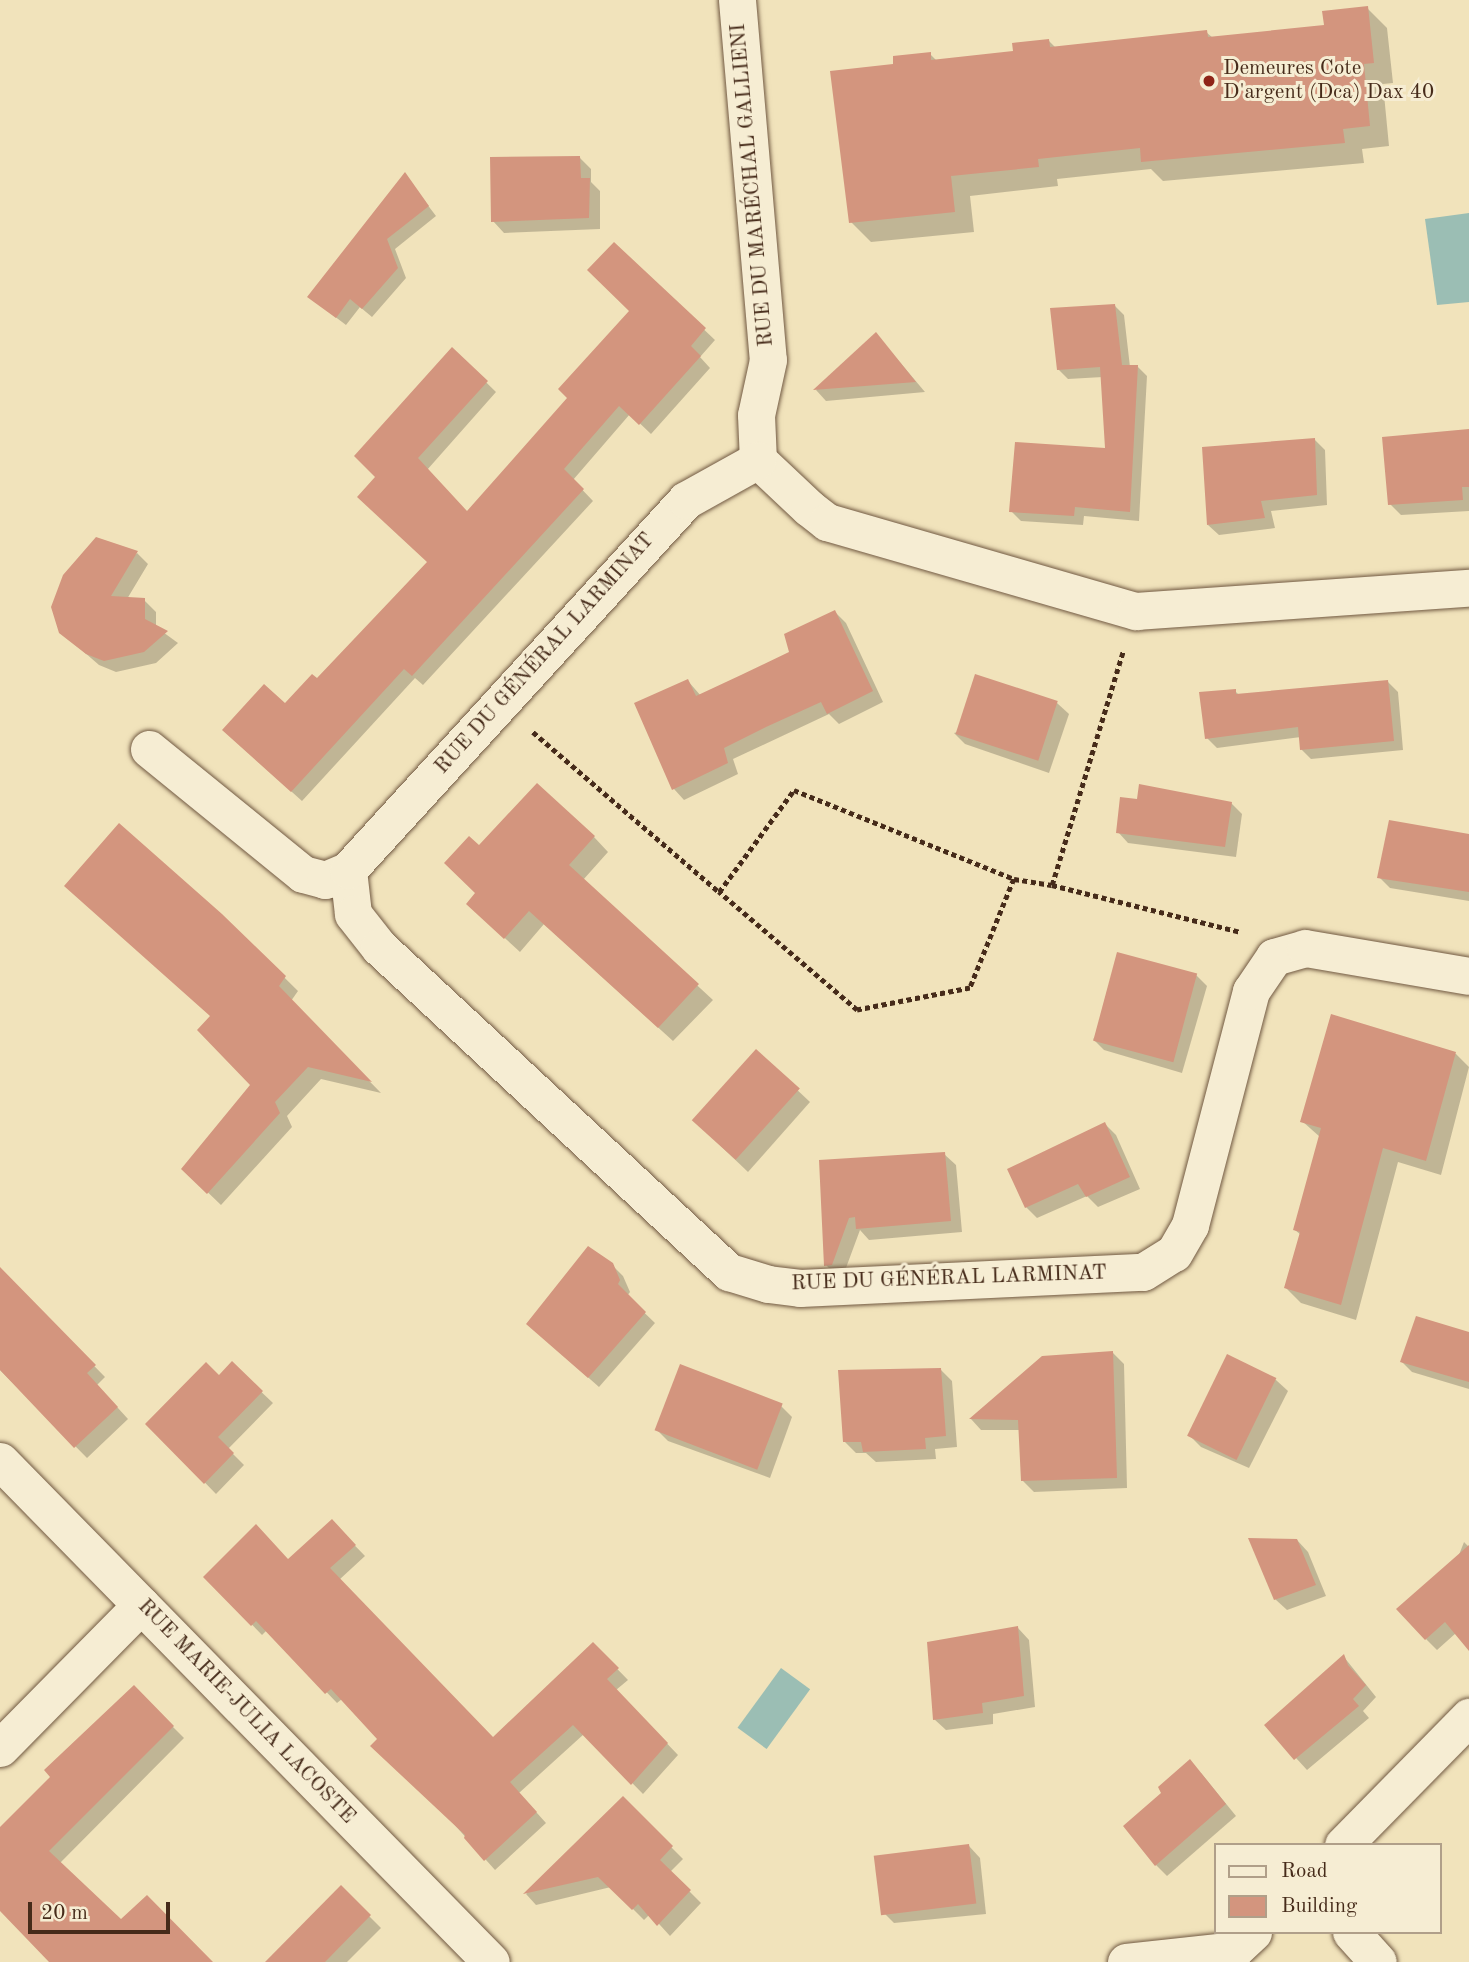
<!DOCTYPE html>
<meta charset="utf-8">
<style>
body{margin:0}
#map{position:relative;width:1469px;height:1962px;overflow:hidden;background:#f1e3bb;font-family:"Old Standard TT",serif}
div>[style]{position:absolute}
.water>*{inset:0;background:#9bbeb4;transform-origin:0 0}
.shadow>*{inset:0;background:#0003}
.building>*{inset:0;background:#d3957e;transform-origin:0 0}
.path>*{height:4.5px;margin-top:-2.25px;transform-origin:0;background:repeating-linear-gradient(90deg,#462b1a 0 5px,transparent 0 8.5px)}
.roads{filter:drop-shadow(0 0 2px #715942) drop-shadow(0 0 2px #715942)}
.street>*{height:37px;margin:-18.5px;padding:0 18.5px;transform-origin:18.5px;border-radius:18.5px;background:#f6edd3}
.dots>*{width:19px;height:19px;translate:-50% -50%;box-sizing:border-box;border:4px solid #f6edd3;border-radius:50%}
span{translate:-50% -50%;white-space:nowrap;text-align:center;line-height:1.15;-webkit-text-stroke:6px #f6edd3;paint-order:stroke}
.poi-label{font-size:21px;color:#462b1a}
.left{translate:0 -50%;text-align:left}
.street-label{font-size:21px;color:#462b1a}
.legend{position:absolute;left:1214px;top:1843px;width:228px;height:91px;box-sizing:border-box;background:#f6edd3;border:2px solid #b09f89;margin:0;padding:9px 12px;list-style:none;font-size:21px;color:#462b1a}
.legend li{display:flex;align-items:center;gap:14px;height:35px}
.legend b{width:35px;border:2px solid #b09f89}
.scale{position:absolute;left:28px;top:1902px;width:142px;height:32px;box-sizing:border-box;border:4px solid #462b1a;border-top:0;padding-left:9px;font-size:21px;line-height:24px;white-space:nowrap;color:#462b1a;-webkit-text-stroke:5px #f6edd3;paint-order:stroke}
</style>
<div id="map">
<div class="water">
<div style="clip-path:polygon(1469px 213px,1469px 302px,1437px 305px,1425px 219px)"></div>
<div style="left:781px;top:1668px;width:36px;height:74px;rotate:36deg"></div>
</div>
<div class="shadow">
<div style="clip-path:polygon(1367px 8px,1387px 28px,1393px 83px,1383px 84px,1389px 146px,1362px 149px,1364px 163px,1163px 181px,1151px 169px,1057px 179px,1058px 186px,970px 196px,974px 232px,871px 242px,851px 222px,895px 65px,930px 54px,937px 61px,1015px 52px,1049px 41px,1056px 48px,1206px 32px,1213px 38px,1326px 27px)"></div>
<div style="clip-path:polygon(580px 158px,591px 169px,591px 182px,600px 191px,600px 229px,504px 233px,493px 221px)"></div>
<div style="clip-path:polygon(405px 175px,436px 216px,395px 249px,406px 278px,372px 317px,360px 307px,346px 325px,309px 297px)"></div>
<div style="clip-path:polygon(614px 244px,715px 340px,700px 357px,710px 368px,651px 434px,630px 414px,573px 480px,593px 501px,423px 685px,415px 678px,302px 801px,234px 740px,317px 681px,429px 562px,377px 477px,452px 349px,496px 392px,427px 470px,467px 513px,570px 399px,631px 311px)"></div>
<div style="clip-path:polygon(1115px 306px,1124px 315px,1130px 367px,1137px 366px,1147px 376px,1139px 521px,1084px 516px,1083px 525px,1021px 521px,1011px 511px,1107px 450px,1103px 377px,1068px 379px,1058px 369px)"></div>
<div style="clip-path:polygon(876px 334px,925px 392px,826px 401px,816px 390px)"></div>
<div style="clip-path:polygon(1469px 431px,1469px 511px,1401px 515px,1390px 504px)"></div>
<div style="clip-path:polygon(1314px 439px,1325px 450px,1327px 505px,1271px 511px,1275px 528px,1219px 535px,1208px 525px)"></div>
<div style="clip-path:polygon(137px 553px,148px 564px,127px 599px,144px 600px,156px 612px,156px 627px,178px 643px,156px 663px,116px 672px,99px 665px,61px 632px)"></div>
<div style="clip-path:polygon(835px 612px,846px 623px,883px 702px,839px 724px,829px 714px,733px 759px,738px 774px,684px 800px,674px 789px,688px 681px,701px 696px,791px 653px)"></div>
<div style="clip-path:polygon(1388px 682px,1398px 692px,1403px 750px,1311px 759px,1301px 749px,1301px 737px,1217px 748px,1207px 738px,1235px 691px,1239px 695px)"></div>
<div style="clip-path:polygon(1057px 703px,1069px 714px,1049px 773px,965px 744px,954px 733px)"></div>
<div style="clip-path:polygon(1231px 803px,1242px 814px,1236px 857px,1128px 843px,1118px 832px)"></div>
<div style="clip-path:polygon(1469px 836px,1469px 901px,1390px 888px,1379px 877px)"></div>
<div style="clip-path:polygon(594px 837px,608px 852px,583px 880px,713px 1000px,673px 1041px,544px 924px,520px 952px,483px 918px,477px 893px,480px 847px)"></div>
<div style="clip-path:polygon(221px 915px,298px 991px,291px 1001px,381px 1093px,321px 1079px,287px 1116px,292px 1127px,221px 1205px,197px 1182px,252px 1085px,211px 1016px)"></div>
<div style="clip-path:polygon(1196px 975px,1207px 986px,1182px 1073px,1104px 1050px,1093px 1039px)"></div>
<div style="clip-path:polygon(1332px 1016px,1456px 1054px,1469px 1067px,1441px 1175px,1398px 1162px,1356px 1320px,1301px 1303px,1286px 1288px,1301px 1235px,1295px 1230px,1320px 1137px,1302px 1121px)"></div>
<div style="clip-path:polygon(756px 1051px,810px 1102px,748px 1172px,705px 1131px)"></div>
<div style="clip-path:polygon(1105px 1124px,1116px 1135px,1140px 1189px,1098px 1207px,1087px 1196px,1037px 1218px,1026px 1207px)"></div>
<div style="clip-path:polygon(944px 1154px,956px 1165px,962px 1232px,869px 1240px,860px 1230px,843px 1276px,837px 1276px,826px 1265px,821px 1162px)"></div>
<div style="clip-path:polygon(612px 1265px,623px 1276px,630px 1292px,627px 1296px,655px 1323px,599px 1387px,539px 1334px)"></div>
<div style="clip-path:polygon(0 1270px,105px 1377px,97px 1385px,128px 1419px,87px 1458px,0 1370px)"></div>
<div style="clip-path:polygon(1469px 1334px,1469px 1389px,1412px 1372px,1402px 1362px)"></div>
<div style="clip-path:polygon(1113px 1353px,1124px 1364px,1127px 1488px,1034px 1492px,1023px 1481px,1020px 1430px,981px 1430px,971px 1419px,1043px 1358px)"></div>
<div style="clip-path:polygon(1228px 1356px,1276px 1380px,1288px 1391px,1249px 1468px,1201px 1447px,1190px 1436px)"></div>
<div style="clip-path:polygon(232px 1364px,273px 1403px,228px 1449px,244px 1465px,216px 1494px,148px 1424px,219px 1377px)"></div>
<div style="clip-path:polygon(941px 1370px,952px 1381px,957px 1447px,935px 1449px,936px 1459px,876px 1462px,866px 1453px,856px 1453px,844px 1441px)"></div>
<div style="clip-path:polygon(781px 1406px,792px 1417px,770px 1478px,668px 1441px,657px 1430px)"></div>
<div style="clip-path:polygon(331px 1521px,365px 1556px,339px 1580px,493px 1739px,593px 1644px,628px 1680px,616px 1690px,678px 1755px,643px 1794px,584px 1734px,519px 1793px,546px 1823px,495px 1870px,342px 1699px,337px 1703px,267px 1630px,262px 1635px,206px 1577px,289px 1561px)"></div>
<div style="clip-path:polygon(1297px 1540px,1308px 1552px,1326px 1596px,1287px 1610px,1275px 1599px)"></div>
<div style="clip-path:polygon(1464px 1542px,1469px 1547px,1469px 1642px,1456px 1633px,1437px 1650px,1426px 1639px)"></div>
<div style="clip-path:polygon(1018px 1628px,1029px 1640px,1035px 1707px,993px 1714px,993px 1724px,946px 1730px,934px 1719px)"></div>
<div style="clip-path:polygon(1344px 1657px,1376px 1697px,1363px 1711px,1369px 1718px,1307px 1770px,1266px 1725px)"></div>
<div style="clip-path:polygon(134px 1688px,184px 1738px,60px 1863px,120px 1922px,211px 1962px,50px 1962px,0 1910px,0 1829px,53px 1777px)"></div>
<div style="clip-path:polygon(1201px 1773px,1236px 1816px,1167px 1876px,1156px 1865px,1163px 1794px)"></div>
<div style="clip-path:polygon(623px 1799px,683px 1859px,670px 1872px,701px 1903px,670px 1936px,650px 1914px,644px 1920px,611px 1887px,536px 1905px,526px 1894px)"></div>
<div style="clip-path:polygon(969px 1846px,980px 1858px,986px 1914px,894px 1923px,882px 1911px)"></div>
<div style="clip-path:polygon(341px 1888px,381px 1928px,347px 1962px,268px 1962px)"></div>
</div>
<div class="building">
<div style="clip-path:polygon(1368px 6px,1374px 63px,1364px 64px,1370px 126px,1343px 129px,1345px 143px,1141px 162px,1140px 148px,1038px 159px,1039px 167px,951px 176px,955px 212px,849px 223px,830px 71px,893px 64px,893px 56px,931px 52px,931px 60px,1013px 51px,1012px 43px,1049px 39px,1050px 47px,1207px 30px,1208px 37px,1324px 25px,1322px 11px)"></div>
<div style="clip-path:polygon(580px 156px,581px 178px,590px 178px,589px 218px,491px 222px,490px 157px)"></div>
<div style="clip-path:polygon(405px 172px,429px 206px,387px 239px,398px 268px,362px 309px,350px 299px,336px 318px,307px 297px)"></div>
<div style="clip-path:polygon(614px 242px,706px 328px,691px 346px,701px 356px,639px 425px,619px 406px,564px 469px,584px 489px,412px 676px,404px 669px,291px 792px,222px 730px,264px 684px,285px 703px,312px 674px,317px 678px,427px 562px,357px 497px,375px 477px,354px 456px,452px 347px,488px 381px,418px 458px,467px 511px,567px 398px,558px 389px,629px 311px,587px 270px)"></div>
<div style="clip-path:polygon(1115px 304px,1122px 365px,1138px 365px,1130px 512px,1075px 507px,1074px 516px,1009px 512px,1015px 442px,1105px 448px,1100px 367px,1057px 370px,1050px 308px)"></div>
<div style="clip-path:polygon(876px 332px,916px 382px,813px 390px)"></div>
<div style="clip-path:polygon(1469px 429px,1469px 487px,1462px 487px,1463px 500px,1388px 505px,1382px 437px)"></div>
<div style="clip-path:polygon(1315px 438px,1317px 495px,1261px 501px,1265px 518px,1207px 525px,1202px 447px)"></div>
<div style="clip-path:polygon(96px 537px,138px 551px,111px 596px,145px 598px,145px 619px,168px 631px,144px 652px,104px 661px,86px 654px,59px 633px,51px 607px,63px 575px)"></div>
<div style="clip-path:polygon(835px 610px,873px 691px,827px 714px,821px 702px,766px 727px,724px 748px,728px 763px,672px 790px,634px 703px,688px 679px,696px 696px,741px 675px,789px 652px,784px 634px)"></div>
<div style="left:975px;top:674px;width:87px;height:63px;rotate:18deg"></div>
<div style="clip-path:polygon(1388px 680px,1394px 741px,1300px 750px,1298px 727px,1205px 739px,1199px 692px,1236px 689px,1236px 694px)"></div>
<div style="clip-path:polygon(537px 783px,595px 836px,569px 865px,699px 984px,658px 1028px,529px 911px,504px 939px,466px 904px,475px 893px,444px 863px,469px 836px,479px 845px)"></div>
<div style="clip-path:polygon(1139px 784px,1232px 802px,1225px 847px,1116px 833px,1120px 797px,1137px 799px)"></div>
<div style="clip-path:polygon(1389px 820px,1469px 834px,1469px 892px,1377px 878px)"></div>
<div style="clip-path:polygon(119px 823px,222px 914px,286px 976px,279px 986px,372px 1082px,308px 1067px,275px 1102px,280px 1113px,207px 1194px,181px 1169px,250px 1085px,197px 1030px,210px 1016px,64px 886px)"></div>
<div style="left:1117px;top:952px;width:83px;height:92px;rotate:15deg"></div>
<div style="clip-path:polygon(1331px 1014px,1456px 1052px,1426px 1161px,1383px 1148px,1341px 1305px,1284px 1288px,1300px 1232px,1293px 1230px,1321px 1128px,1300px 1122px)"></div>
<div style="left:756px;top:1049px;width:59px;height:96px;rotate:42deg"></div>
<div style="clip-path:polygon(1105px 1122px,1130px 1177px,1086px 1197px,1078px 1184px,1025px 1208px,1007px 1169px)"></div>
<div style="clip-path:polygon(945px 1152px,951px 1221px,856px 1229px,855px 1217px,849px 1218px,832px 1265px,824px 1266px,819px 1160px)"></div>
<div style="clip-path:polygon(588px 1246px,613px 1263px,620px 1280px,618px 1284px,646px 1312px,588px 1378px,526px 1324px)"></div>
<div style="clip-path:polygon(0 1267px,96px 1365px,87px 1373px,118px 1407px,74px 1448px,0 1370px)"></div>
<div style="clip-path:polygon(1416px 1316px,1469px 1332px,1469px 1382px,1400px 1362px)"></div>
<div style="clip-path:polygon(1113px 1351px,1117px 1478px,1021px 1481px,1018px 1420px,969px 1419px,1042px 1356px)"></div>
<div style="left:1227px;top:1354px;width:55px;height:91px;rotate:26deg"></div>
<div style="clip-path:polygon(232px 1361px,263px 1391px,218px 1437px,234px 1453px,204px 1484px,145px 1424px,206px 1362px,219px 1375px)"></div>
<div style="left:680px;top:1364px;width:110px;height:71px;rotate:21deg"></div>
<div style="clip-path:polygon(941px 1368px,946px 1436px,925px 1438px,926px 1449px,863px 1452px,861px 1442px,843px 1442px,838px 1370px)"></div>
<div style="clip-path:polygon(332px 1519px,356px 1545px,330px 1568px,493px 1737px,593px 1642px,619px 1668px,607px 1679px,668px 1743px,631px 1785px,573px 1725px,510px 1782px,537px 1812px,484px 1861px,464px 1838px,465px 1835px,370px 1746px,377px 1739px,331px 1689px,325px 1694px,256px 1621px,251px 1626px,203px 1577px,256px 1524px,288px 1559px)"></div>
<div style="clip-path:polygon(1248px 1538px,1297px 1539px,1316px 1585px,1274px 1600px)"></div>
<div style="clip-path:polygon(1469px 1545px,1469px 1651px,1445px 1622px,1425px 1640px,1396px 1609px)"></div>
<div style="clip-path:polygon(1018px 1626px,1024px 1696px,982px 1703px,983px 1713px,933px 1720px,927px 1642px)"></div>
<div style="clip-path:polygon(1344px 1654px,1348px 1665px,1366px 1685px,1353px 1699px,1359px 1706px,1294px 1760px,1264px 1725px)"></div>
<div style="clip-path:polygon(134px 1685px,174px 1726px,49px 1851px,121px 1919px,147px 1895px,213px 1962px,49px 1962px,0 1911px,0 1827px,50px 1777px,44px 1770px)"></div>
<div style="clip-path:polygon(1190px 1759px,1226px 1804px,1155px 1866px,1123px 1826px,1161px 1793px,1158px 1787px)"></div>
<div style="clip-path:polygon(623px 1796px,673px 1846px,660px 1860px,691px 1890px,657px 1926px,638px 1904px,632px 1910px,598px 1877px,523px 1894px)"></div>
<div style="left:969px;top:1844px;width:60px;height:96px;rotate:83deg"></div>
<div style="clip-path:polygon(341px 1885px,371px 1915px,325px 1962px,265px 1962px)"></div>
</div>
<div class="path">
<div style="left:533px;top:732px;width:245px;rotate:40.7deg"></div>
<div style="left:794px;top:790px;width:237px;rotate:22deg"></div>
<div style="left:1014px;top:879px;width:118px;rotate:112deg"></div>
<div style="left:970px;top:988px;width:115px;rotate:169deg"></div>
<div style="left:857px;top:1010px;width:182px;rotate:-139.5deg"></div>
<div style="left:719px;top:892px;width:127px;rotate:-53.7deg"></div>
<div style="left:1014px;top:879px;width:38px;rotate:9deg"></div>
<div style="left:1052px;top:885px;width:244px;rotate:-73.1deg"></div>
<div style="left:1052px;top:885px;width:194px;rotate:14deg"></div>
</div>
<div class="roads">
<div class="street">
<div style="left:737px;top:0;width:361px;rotate:85.1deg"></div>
<div style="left:768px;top:360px;width:56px;rotate:102.3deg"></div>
<div style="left:756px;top:415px;width:45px;rotate:87.5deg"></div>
<div style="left:758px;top:460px;width:70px;rotate:43.3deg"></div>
<div style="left:809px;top:508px;width:23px;rotate:38deg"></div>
<div style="left:827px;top:522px;width:322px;rotate:16.1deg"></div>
<div style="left:1136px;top:611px;width:334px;rotate:-4deg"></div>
<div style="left:149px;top:749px;width:198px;rotate:39.1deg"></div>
<div style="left:303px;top:874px;width:23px;rotate:15deg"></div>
<div style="left:325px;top:880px;width:25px;rotate:-23deg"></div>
<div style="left:348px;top:870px;width:44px;rotate:83.5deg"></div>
<div style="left:353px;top:914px;width:42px;rotate:51.8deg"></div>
<div style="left:379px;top:947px;width:478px;rotate:42.9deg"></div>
<div style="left:729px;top:1272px;width:41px;rotate:17.1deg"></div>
<div style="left:768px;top:1284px;width:32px;rotate:7deg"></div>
<div style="left:800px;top:1288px;width:343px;rotate:-2.7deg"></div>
<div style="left:1143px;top:1272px;width:36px;rotate:-32deg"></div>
<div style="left:1174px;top:1253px;width:32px;rotate:-60deg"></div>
<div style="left:1190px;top:1225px;width:242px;rotate:-75.4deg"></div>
<div style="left:1251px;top:991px;width:41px;rotate:-55.9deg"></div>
<div style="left:1274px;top:957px;width:32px;rotate:-16deg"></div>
<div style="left:1305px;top:948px;width:166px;rotate:9.7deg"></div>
<div style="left:348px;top:870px;width:501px;rotate:-47.59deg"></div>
<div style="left:686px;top:500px;width:82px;rotate:-29.1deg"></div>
<div style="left:0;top:1461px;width:701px;rotate:45.58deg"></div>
<div style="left:0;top:1748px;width:201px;rotate:-45.4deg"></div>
<div style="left:1343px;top:1845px;width:180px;rotate:-45.5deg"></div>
<div style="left:1351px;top:1932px;width:40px;rotate:48deg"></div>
<div style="left:1126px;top:1962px;width:109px;rotate:-6.3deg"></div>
<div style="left:1234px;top:1950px;width:26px;rotate:-43deg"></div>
</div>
</div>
<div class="dots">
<div style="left:1209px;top:81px;background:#8f2418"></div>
</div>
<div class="poi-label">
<span class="left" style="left:1223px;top:81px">Demeures Cote<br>D'argent (Dca) Dax 40</span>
</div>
<div class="street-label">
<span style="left:753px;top:185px;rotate:-95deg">RUE DU MARÉCHAL GALLIENI</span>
<span style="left:545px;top:654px;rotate:-48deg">RUE DU GÉNÉRAL LARMINAT</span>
<span style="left:949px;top:1279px;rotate:-2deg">RUE DU GÉNÉRAL LARMINAT</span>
<span style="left:246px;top:1712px;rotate:46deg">RUE MARIE-JULIA LACOSTE</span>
</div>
<ul class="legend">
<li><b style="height:9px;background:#f6edd3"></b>Road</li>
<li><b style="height:19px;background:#d3957e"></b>Building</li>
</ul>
<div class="scale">20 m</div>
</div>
